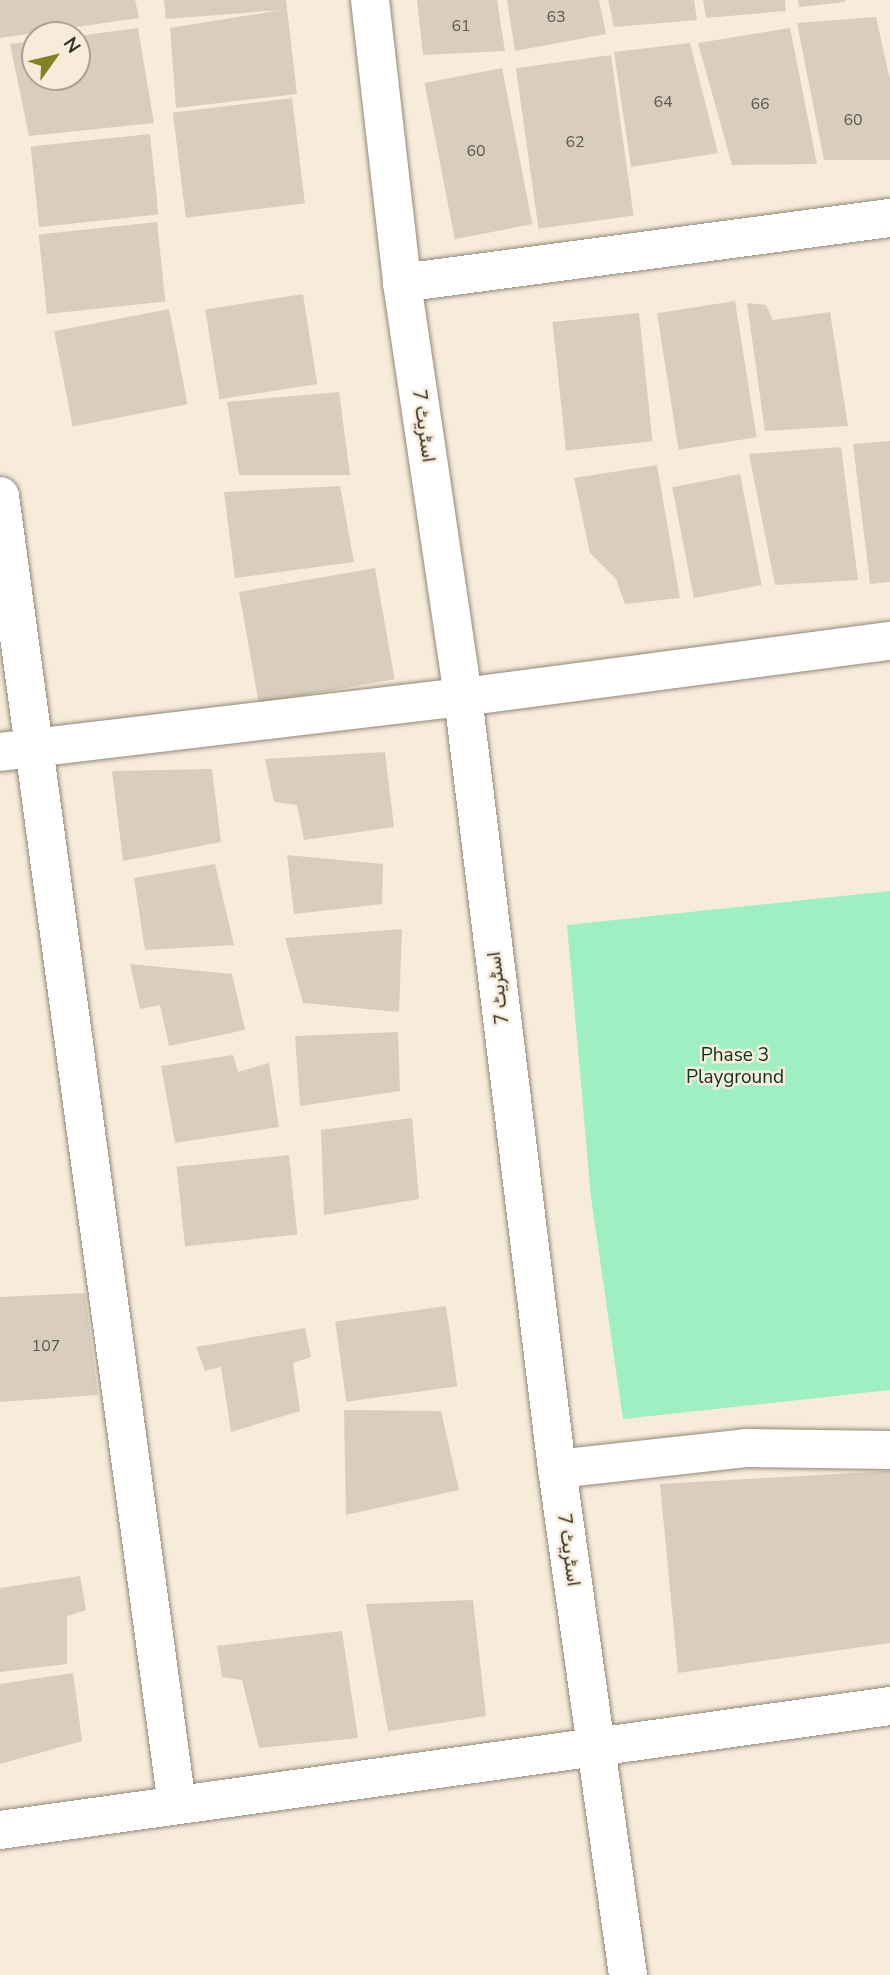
<!DOCTYPE html>
<meta charset="utf-8">
<style>
body{margin:0}
#map{position:relative;width:890px;height:1975px;overflow:hidden;background:#f7ebda;font-family:"Nunito Sans",Vazirmatn,sans-serif}
div>[style]{position:absolute}
.green>*{inset:0;background:#9eefc2}
.building>*{inset:0;background:#d9cebd;transform-origin:0 0}
.roads{filter:drop-shadow(0 0 2px #928878) drop-shadow(0 0 2px #928878)}
.street>*{height:38px;margin:-19px;padding:0 19px;transform-origin:19px;border-radius:19px;background:#fff}
span{translate:-50% -50%;white-space:nowrap;text-align:center;line-height:1.15;-webkit-text-stroke:5px #f7ebda;paint-order:stroke}
.number-label{font-size:16px;color:#5e584f}
.number-label span{-webkit-text-stroke-width:0}
.street-label{font-size:19px;color:#35312a}
.park-label{font-size:19px;color:#093421}
.north{position:absolute;left:21px;top:21px;width:70px;height:70px;box-sizing:border-box;background:#f7ebda;border:2px solid #a9a194;border-radius:50%;rotate:56deg;font-size:19px;font-weight:700;line-height:28px;text-align:center;color:#35312a}
.north::after{content:'';display:block;margin:auto;width:24px;height:32px;background:#857f26;clip-path:polygon(50% 0,100% 100%,50% 72%,0 100%)}
</style>
<div id="map">
<div class="green">
<div style="clip-path:polygon(890px 891px,890px 1390px,623px 1419px,591px 1197px,567px 925px)"></div>
</div>
<div class="building">
<div style="clip-path:polygon(0 0,135px 0,139px 18px,0 38px)"></div>
<div style="clip-path:polygon(164px 0,286px 0,297px 94px,176px 108px,170px 28px,281px 10px,166px 19px)"></div>
<div style="clip-path:polygon(417px 0,497px 0,505px 51px,423px 55px)"></div>
<div style="clip-path:polygon(507px 0,599px 0,606px 34px,515px 51px)"></div>
<div style="clip-path:polygon(608px 0,694px 0,697px 20px,614px 27px)"></div>
<div style="clip-path:polygon(703px 0,785px 0,786px 11px,706px 18px)"></div>
<div style="clip-path:polygon(798px 0,845px 0,845px 2px,799px 7px)"></div>
<div style="clip-path:polygon(876px 17px,890px 80px,890px 160px,824px 160px,797px 23px)"></div>
<div style="clip-path:polygon(138px 28px,154px 123px,29px 136px,10px 44px,35px 41px,35px 77px,77px 77px,77px 36px)"></div>
<div style="clip-path:polygon(790px 28px,817px 164px,732px 165px,698px 43px)"></div>
<div style="clip-path:polygon(690px 43px,718px 153px,631px 167px,614px 52px)"></div>
<div style="left:611px;top:55px;width:162px;height:96px;rotate:82deg"></div>
<div style="left:502px;top:68px;width:159px;height:79px;rotate:79deg"></div>
<div style="left:292px;top:98px;width:106px;height:120px;rotate:83deg"></div>
<div style="left:150px;top:134px;width:81px;height:120px;rotate:84deg"></div>
<div style="left:157px;top:222px;width:80px;height:119px;rotate:84deg"></div>
<div style="left:303px;top:294px;width:91px;height:99px;rotate:81deg"></div>
<div style="left:735px;top:301px;width:138px;height:79px;rotate:81deg"></div>
<div style="clip-path:polygon(747px 303px,766px 305px,773px 320px,830px 312px,848px 426px,765px 431px)"></div>
<div style="left:169px;top:309px;width:97px;height:117px;rotate:79deg"></div>
<div style="left:639px;top:313px;width:129px;height:87px;rotate:84deg"></div>
<div style="clip-path:polygon(339px 392px,350px 475px,239px 475px,227px 402px)"></div>
<div style="clip-path:polygon(890px 441px,890px 582px,870px 584px,853px 444px)"></div>
<div style="clip-path:polygon(841px 447px,858px 580px,775px 585px,749px 454px)"></div>
<div style="clip-path:polygon(657px 465px,680px 598px,625px 604px,616px 579px,590px 553px,574px 478px)"></div>
<div style="left:740px;top:474px;width:113px;height:69px;rotate:79deg"></div>
<div style="clip-path:polygon(340px 486px,354px 562px,235px 578px,224px 492px)"></div>
<div style="left:375px;top:568px;width:113px;height:138px;rotate:80deg"></div>
<div style="clip-path:polygon(385px 752px,394px 827px,304px 840px,297px 805px,274px 802px,265px 759px)"></div>
<div style="clip-path:polygon(212px 769px,221px 842px,123px 861px,112px 771px)"></div>
<div style="clip-path:polygon(287px 855px,383px 864px,382px 904px,294px 914px)"></div>
<div style="clip-path:polygon(215px 864px,234px 945px,145px 950px,134px 878px)"></div>
<div style="clip-path:polygon(402px 929px,399px 1012px,303px 1003px,285px 938px)"></div>
<div style="clip-path:polygon(130px 964px,232px 974px,245px 1030px,169px 1046px,160px 1005px,140px 1009px)"></div>
<div style="clip-path:polygon(398px 1032px,400px 1091px,300px 1106px,295px 1036px)"></div>
<div style="clip-path:polygon(233px 1055px,238px 1072px,269px 1063px,279px 1127px,175px 1143px,161px 1066px)"></div>
<div style="clip-path:polygon(412px 1118px,419px 1199px,324px 1215px,321px 1130px)"></div>
<div style="left:289px;top:1155px;width:80px;height:113px;rotate:84deg"></div>
<div style="clip-path:polygon(85px 1293px,98px 1395px,0 1402px,0 1297px)"></div>
<div style="left:446px;top:1306px;width:81px;height:112px;rotate:82deg"></div>
<div style="clip-path:polygon(305px 1328px,311px 1357px,293px 1363px,300px 1411px,231px 1432px,221px 1367px,205px 1371px,196px 1347px)"></div>
<div style="clip-path:polygon(344px 1410px,441px 1411px,459px 1490px,346px 1515px)"></div>
<div style="clip-path:polygon(890px 1471px,890px 1643px,678px 1673px,660px 1484px)"></div>
<div style="clip-path:polygon(80px 1576px,86px 1610px,67px 1616px,67px 1664px,0 1672px,0 1588px)"></div>
<div style="clip-path:polygon(473px 1600px,486px 1716px,388px 1731px,366px 1604px)"></div>
<div style="clip-path:polygon(342px 1631px,358px 1738px,259px 1748px,242px 1680px,222px 1677px,217px 1646px)"></div>
<div style="clip-path:polygon(73px 1673px,82px 1741px,0 1764px,0 1684px)"></div>
</div>
<div class="roads">
<div class="street">
<div style="left:370px;top:0;width:285px;rotate:83.5deg"></div>
<div style="left:402px;top:283px;width:418px;rotate:81.6deg"></div>
<div style="left:463px;top:697px;width:778px;rotate:83.06deg"></div>
<div style="left:557px;top:1469px;width:511px;rotate:82.01deg"></div>
<div style="left:402px;top:283px;width:492px;rotate:-7.6deg"></div>
<div style="left:0;top:496px;width:1321px;rotate:82.3deg"></div>
<div style="left:0;top:752px;width:466px;rotate:-6.8deg"></div>
<div style="left:463px;top:697px;width:431px;rotate:-7.5deg"></div>
<div style="left:557px;top:1469px;width:190px;rotate:-6.3deg"></div>
<div style="left:746px;top:1448px;width:144px;rotate:0.8deg"></div>
<div style="left:0;top:1830px;width:899px;rotate:-7.93deg"></div>
</div>
</div>
<div class="number-label">
<span style="left:556px;top:17px">63</span>
<span style="left:461px;top:26px">61</span>
<span style="left:663px;top:102px">64</span>
<span style="left:760px;top:104px">66</span>
<span style="left:853px;top:120px">60</span>
<span style="left:575px;top:142px">62</span>
<span style="left:476px;top:151px">60</span>
<span style="left:46px;top:1346px">107</span>
</div>
<div class="street-label">
<span style="left:423px;top:426px;rotate:82deg">اسٹریٹ 7</span>
<span style="left:499px;top:988px;rotate:-97deg">اسٹریٹ 7</span>
<span style="left:568px;top:1550px;rotate:82deg">اسٹریٹ 7</span>
</div>
<div class="park-label">
<span style="left:735px;top:1067px">Phase 3<br>Playground</span>
</div>
<div class="north">N</div>
</div>
